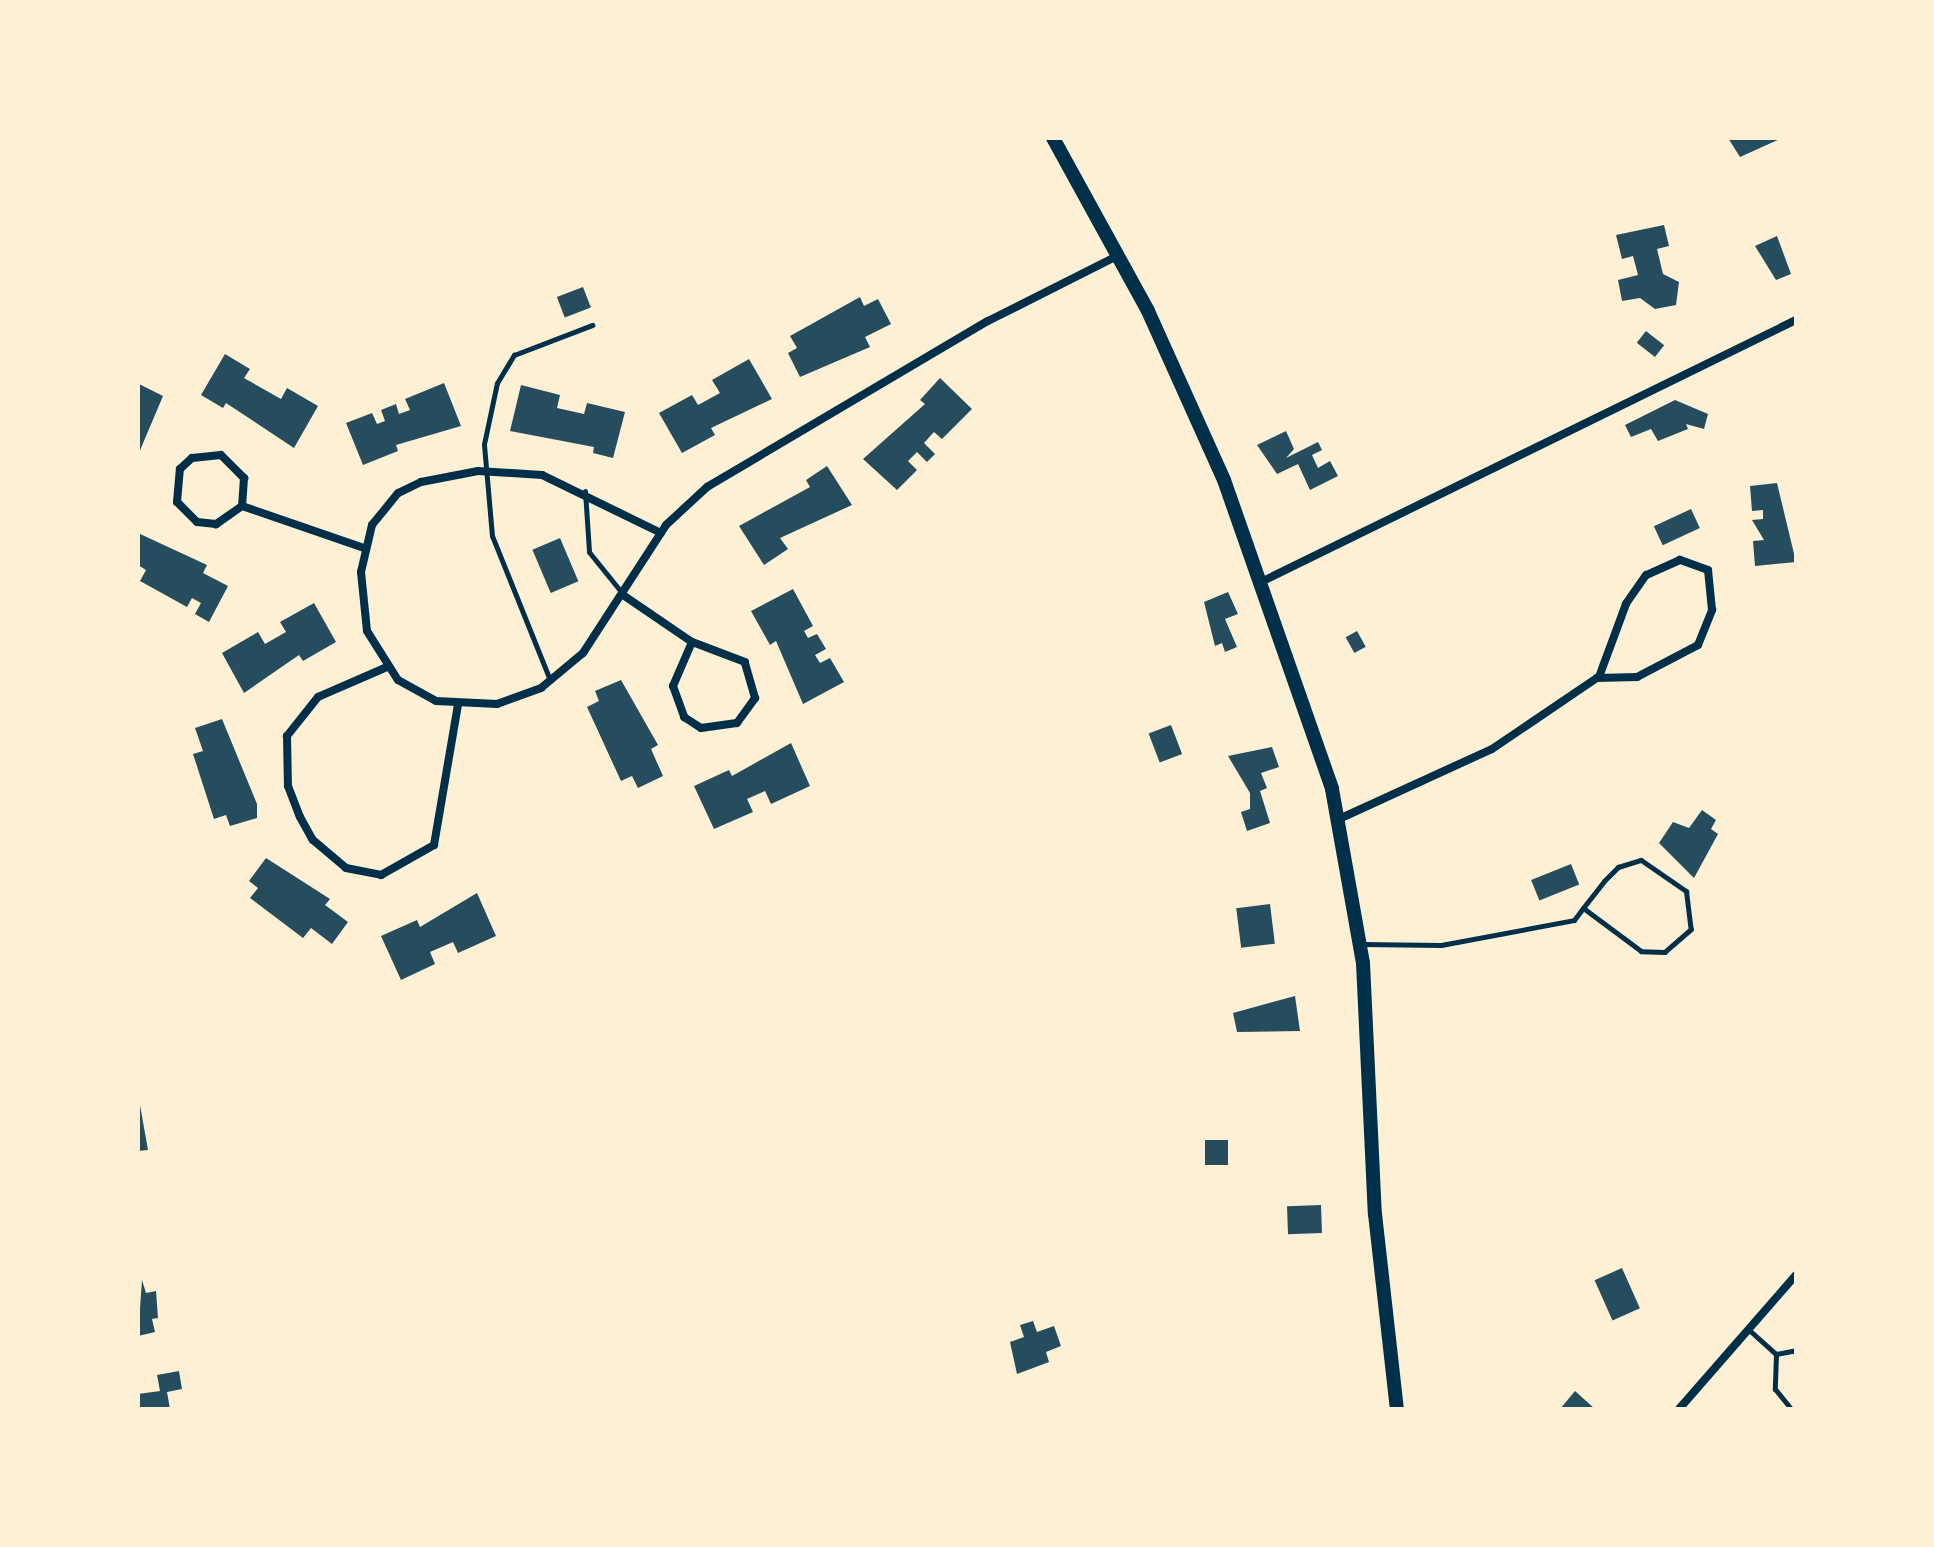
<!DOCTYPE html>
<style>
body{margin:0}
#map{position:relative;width:1934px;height:1547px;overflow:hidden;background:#fdf0d5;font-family:Karla,sans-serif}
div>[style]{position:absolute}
.building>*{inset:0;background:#264d5e;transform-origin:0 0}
.service>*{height:5px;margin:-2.5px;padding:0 2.5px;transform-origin:2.5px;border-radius:2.5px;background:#003049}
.minor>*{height:8px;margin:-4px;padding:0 4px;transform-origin:4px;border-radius:4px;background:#003049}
.tertiary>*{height:14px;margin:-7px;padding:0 7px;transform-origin:7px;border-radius:7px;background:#003049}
span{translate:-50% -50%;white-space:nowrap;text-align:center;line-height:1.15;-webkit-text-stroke:8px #fdf0d5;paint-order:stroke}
.frame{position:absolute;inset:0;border:140px solid #fdf0d5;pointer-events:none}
</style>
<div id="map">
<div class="building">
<div style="clip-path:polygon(1728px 138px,1782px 138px,1740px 157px)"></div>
<div style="clip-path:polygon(1664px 225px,1669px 246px,1657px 249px,1663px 274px,1679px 282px,1676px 305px,1655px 309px,1640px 298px,1622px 301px,1618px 280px,1638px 275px,1633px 256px,1622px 259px,1616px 235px)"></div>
<div style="clip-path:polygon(1777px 236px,1791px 274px,1776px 280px,1755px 246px)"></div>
<div style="left:583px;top:287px;width:22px;height:28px;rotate:69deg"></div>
<div style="clip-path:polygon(860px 297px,864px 306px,878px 299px,891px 324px,865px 337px,870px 347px,800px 377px,788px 353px,797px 348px,790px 336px)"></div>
<div style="left:1646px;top:331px;width:23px;height:15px;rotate:38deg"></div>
<div style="clip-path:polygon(225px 354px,250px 369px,244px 378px,281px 399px,287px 388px,318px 406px,294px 448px,226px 403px,223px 408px,201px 395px)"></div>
<div style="clip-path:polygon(749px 359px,772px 399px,711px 428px,715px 435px,682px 453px,659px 413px,692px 395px,698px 405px,720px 393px,712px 380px)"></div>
<div style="clip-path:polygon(940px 378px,972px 409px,942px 439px,934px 432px,924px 443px,935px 454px,927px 462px,917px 452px,908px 461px,917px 470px,897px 490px,863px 459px,925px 404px,920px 400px)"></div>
<div style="clip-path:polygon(444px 383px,461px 426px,396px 445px,398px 451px,363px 465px,346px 423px,372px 413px,377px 424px,385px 421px,381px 410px,396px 404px,399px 414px,410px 410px,405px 399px)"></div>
<div style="clip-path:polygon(139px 384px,163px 396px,138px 455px,138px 386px)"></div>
<div style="clip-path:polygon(521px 385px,560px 395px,557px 408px,584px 414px,587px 403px,625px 412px,613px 458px,593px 453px,594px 447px,510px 431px)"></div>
<div style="clip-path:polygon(1675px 400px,1708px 414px,1704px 429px,1686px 424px,1688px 429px,1658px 441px,1651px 429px,1631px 437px,1625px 425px)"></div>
<div style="clip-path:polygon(1286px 431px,1294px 449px,1286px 458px,1318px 442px,1322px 450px,1312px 455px,1318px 468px,1330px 461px,1338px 476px,1310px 490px,1298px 464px,1277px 474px,1257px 445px)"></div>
<div style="clip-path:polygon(827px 466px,852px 505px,780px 538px,788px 549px,764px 565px,739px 526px,810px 487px,806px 480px)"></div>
<div style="clip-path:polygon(1777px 483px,1796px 562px,1755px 566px,1753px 541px,1764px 540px,1752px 520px,1763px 519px,1763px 510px,1752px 511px,1750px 486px)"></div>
<div style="left:1691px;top:509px;width:21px;height:41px;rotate:65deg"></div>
<div style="clip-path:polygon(138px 533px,207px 565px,203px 573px,228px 586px,209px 622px,195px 614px,201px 603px,192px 598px,187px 607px,140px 581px,146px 570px,138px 565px)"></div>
<div style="left:560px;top:538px;width:47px;height:30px;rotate:67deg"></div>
<div style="clip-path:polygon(793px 589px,813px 626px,804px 631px,808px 638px,817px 634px,826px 649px,815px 655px,820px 663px,830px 658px,844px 682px,803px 704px,776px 641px,770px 645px,751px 611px)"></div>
<div style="clip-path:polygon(1228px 592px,1238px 614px,1225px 619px,1237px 647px,1225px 652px,1222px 643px,1215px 646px,1204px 602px)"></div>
<div style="clip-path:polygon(314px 603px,336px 642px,303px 661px,299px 655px,244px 693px,222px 653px,258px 632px,265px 644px,286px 632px,280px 622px)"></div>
<div style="left:1357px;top:631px;width:18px;height:13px;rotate:61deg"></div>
<div style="clip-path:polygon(621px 680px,658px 745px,651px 749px,663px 776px,638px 788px,632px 776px,621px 781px,587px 707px,599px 701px,595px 691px)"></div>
<div style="clip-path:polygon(222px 719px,257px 804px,257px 818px,230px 826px,226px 815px,214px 819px,193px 754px,203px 751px,195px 728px)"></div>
<div style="left:1171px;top:725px;width:31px;height:24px;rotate:69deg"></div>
<div style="clip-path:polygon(791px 743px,810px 786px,771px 804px,765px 791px,747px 799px,753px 812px,714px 829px,694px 786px,729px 770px,732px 776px)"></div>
<div style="clip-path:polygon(1272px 747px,1279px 767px,1261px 773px,1267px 788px,1260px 791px,1270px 823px,1247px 831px,1241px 812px,1250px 809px,1250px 793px,1228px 756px)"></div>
<div style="clip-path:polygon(1702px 810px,1716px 820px,1711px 829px,1718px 834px,1694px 878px,1659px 843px,1673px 822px,1689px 828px)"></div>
<div style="clip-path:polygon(266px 858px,330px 899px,325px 905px,348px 922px,332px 944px,311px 928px,303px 938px,250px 898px,258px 888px,249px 881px)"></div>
<div style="left:1571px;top:864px;width:22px;height:43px;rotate:68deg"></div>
<div style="clip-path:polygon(477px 893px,496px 936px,458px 953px,453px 942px,430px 952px,435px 964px,401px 980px,381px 936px,417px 920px,420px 927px)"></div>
<div style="left:1270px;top:904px;width:40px;height:34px;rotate:83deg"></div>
<div style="clip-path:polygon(1295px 996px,1300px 1031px,1237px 1032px,1233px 1013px)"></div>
<div style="clip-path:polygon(138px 1094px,148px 1150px,138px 1151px)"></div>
<div style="left:1205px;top:1140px;width:23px;height:25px"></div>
<div style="left:1321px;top:1205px;width:28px;height:34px;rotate:88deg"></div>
<div style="left:1622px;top:1268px;width:44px;height:30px;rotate:66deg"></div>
<div style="clip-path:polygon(142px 1280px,146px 1293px,156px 1291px,158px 1318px,152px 1319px,155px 1332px,138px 1336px)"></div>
<div style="clip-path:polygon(1033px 1321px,1037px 1332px,1054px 1326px,1061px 1346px,1046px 1352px,1049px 1362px,1017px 1374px,1010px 1342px,1024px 1337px,1020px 1325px)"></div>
<div style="clip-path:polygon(179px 1371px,182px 1389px,167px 1392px,170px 1409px,138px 1409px,138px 1394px,160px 1391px,157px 1375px)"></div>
<div style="clip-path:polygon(1575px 1391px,1595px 1409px,1560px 1409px)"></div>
</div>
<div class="service">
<div style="left:585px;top:491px;width:61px;rotate:86.2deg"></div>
<div style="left:589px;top:552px;width:54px;rotate:51deg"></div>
<div style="left:550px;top:680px;width:155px;rotate:-111.9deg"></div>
<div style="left:492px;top:536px;width:92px;rotate:-95deg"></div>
<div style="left:484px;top:444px;width:62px;rotate:-78deg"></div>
<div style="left:497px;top:383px;width:33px;rotate:-59deg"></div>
<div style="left:514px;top:355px;width:84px;rotate:-21deg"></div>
<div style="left:1362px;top:944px;width:79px;rotate:0.7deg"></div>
<div style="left:1441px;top:945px;width:135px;rotate:-10.6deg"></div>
<div style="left:1574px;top:920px;width:15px;rotate:-53deg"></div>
<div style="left:1583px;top:908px;width:34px;rotate:-52deg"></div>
<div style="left:1604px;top:881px;width:20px;rotate:-45deg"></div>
<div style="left:1618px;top:867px;width:24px;rotate:-17deg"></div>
<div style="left:1641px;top:860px;width:55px;rotate:34.6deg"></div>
<div style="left:1686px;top:891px;width:38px;rotate:83deg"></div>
<div style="left:1691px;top:929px;width:35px;rotate:139deg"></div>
<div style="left:1665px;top:952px;width:24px;rotate:-178deg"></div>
<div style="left:1641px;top:951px;width:72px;rotate:-143.4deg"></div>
<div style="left:1748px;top:1329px;width:38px;rotate:42deg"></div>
<div style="left:1776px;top:1354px;width:35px;rotate:92deg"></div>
<div style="left:1775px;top:1389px;width:26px;rotate:51deg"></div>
<div style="left:1776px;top:1354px;width:20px;rotate:-11deg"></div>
</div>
<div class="minor">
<div style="left:242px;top:506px;width:32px;rotate:145deg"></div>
<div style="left:216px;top:524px;width:19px;rotate:-174deg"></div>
<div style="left:197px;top:522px;width:28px;rotate:-135deg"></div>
<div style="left:177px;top:502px;width:33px;rotate:-85deg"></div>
<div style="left:180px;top:469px;width:16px;rotate:-43deg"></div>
<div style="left:192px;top:458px;width:29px;rotate:-6deg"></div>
<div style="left:221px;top:455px;width:33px;rotate:45deg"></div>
<div style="left:244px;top:478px;width:28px;rotate:94deg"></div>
<div style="left:242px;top:506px;width:129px;rotate:19deg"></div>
<div style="left:661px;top:533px;width:132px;rotate:-154deg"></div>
<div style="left:542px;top:475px;width:64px;rotate:-176.4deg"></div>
<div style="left:478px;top:471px;width:58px;rotate:169.1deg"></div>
<div style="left:421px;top:482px;width:25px;rotate:154deg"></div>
<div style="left:398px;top:493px;width:41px;rotate:129.1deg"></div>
<div style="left:372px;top:525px;width:48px;rotate:103.2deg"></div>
<div style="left:361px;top:572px;width:59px;rotate:84.2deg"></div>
<div style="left:367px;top:631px;width:58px;rotate:57.7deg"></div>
<div style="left:398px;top:680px;width:43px;rotate:28.9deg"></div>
<div style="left:436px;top:701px;width:61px;rotate:2.8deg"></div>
<div style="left:497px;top:704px;width:47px;rotate:-20deg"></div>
<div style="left:541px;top:688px;width:55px;rotate:-39.8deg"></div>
<div style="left:583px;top:653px;width:153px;rotate:-57deg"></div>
<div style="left:666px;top:525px;width:56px;rotate:-42.8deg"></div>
<div style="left:707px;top:487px;width:326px;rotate:-30.6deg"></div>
<div style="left:988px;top:321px;width:144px;rotate:-26.7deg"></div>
<div style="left:1263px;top:581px;width:593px;rotate:-26.09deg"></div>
<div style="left:623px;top:595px;width:83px;rotate:34.3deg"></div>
<div style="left:692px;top:642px;width:48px;rotate:113.4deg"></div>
<div style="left:673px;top:686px;width:33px;rotate:70deg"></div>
<div style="left:684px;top:717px;width:20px;rotate:33deg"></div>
<div style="left:701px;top:728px;width:36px;rotate:-8deg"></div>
<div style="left:737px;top:723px;width:31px;rotate:-54deg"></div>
<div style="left:755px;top:698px;width:37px;rotate:-106deg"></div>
<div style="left:745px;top:662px;width:57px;rotate:-159.3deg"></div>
<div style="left:387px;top:667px;width:75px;rotate:156.5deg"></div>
<div style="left:318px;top:697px;width:50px;rotate:128.5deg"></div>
<div style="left:287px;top:736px;width:50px;rotate:88.9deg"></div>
<div style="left:288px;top:786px;width:33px;rotate:69deg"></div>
<div style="left:300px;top:817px;width:26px;rotate:61deg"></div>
<div style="left:313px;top:840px;width:43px;rotate:40.3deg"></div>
<div style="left:346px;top:868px;width:36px;rotate:11deg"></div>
<div style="left:381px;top:875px;width:61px;rotate:-29.5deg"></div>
<div style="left:434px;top:845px;width:142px;rotate:-80.3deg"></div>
<div style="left:1339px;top:819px;width:168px;rotate:-24.6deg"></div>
<div style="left:1492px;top:749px;width:127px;rotate:-34.1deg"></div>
<div style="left:1597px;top:678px;width:40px;rotate:-1.4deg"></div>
<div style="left:1637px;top:677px;width:69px;rotate:-27.7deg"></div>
<div style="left:1698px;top:645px;width:38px;rotate:-68deg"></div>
<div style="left:1712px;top:610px;width:40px;rotate:-95.7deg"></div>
<div style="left:1708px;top:570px;width:30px;rotate:-160deg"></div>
<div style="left:1680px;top:560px;width:37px;rotate:156deg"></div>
<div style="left:1646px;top:575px;width:35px;rotate:125deg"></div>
<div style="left:1626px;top:604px;width:78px;rotate:110.3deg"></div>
<div style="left:1679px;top:1409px;width:178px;rotate:-48.9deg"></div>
</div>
<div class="tertiary">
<div style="left:1053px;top:138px;width:197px;rotate:61.2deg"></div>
<div style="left:1148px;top:311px;width:185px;rotate:65.8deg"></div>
<div style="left:1224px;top:480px;width:327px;rotate:70.7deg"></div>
<div style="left:1332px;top:789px;width:177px;rotate:79.9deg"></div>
<div style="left:1363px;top:963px;width:251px;rotate:87.3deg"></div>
<div style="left:1375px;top:1214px;width:196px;rotate:83.6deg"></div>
</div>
<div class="frame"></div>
</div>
